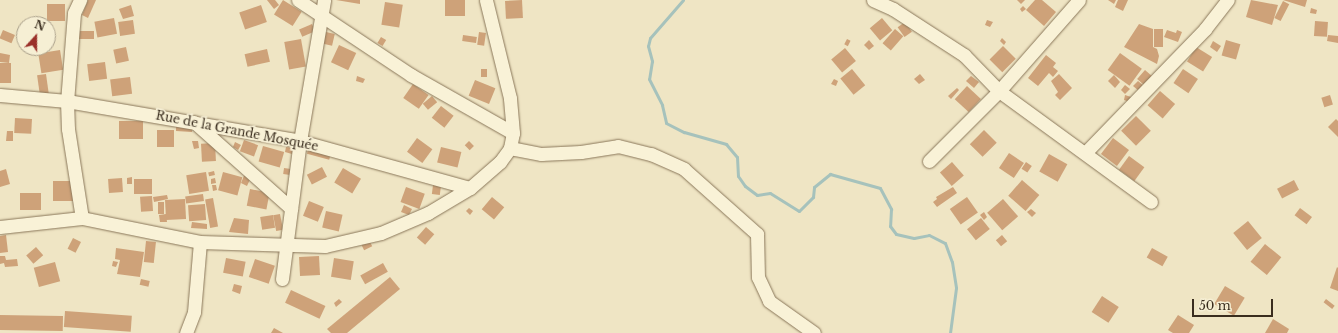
<!DOCTYPE html>
<meta charset="utf-8">
<style>
body{margin:0}
#map{position:relative;width:1338px;height:333px;overflow:hidden;background:#efe5c4;font-family:"Libre Baskerville",serif}
div>[style]{position:absolute}
.stream>*{height:3px;margin:-1.5px;padding:0 1.5px;transform-origin:1.5px;border-radius:1.5px;background:#a6c2bc}
.building>*{inset:0;background:#cea279;transform-origin:0 0}
.roads{filter:drop-shadow(0 0 1px #8a775a) drop-shadow(0 0 1px #8a775a)}
.minor>*{height:13px;margin:-6.5px;padding:0 6.5px;transform-origin:6.5px;border-radius:6.5px;background:#f9f2d7}
span{translate:-50% -50%;white-space:nowrap;text-align:center;line-height:1.15;-webkit-text-stroke:3.5px #f6efd4;paint-order:stroke}
.street-label{font-size:12px;color:#3a2d1e}
.north{position:absolute;left:16px;top:16px;width:40px;height:40px;box-sizing:border-box;background:#f6efd4;border:1px solid #aba18b;border-radius:50%;rotate:21deg;font-size:11px;font-weight:700;line-height:16px;text-align:center;color:#3a2d1e}
.north::after{content:'';display:block;margin:auto;width:14px;height:18px;background:#9a3029;clip-path:polygon(50% 0,100% 100%,50% 72%,0 100%)}
.scale{position:absolute;left:1192px;top:299px;width:81px;height:18px;box-sizing:border-box;border:2px solid #3a2d1e;border-top:0;padding-left:5px;font-size:12px;line-height:14px;white-space:nowrap;color:#3a2d1e;-webkit-text-stroke:3px #f6efd4;paint-order:stroke}
</style>
<div id="map">
<div class="stream">
<div style="left:683px;top:0;width:50px;rotate:131deg"></div>
<div style="left:650px;top:38px;width:8px;rotate:104deg"></div>
<div style="left:648px;top:46px;width:16px;rotate:75deg"></div>
<div style="left:652px;top:61px;width:18px;rotate:99deg"></div>
<div style="left:649px;top:79px;width:29px;rotate:63deg"></div>
<div style="left:662px;top:105px;width:18px;rotate:77deg"></div>
<div style="left:666px;top:123px;width:20px;rotate:27deg"></div>
<div style="left:684px;top:132px;width:44px;rotate:15.9deg"></div>
<div style="left:726px;top:144px;width:17px;rotate:50deg"></div>
<div style="left:737px;top:157px;width:19px;rotate:87deg"></div>
<div style="left:738px;top:176px;width:12px;rotate:55deg"></div>
<div style="left:745px;top:186px;width:15px;rotate:37deg"></div>
<div style="left:757px;top:195px;width:13px;rotate:-9deg"></div>
<div style="left:770px;top:193px;width:34px;rotate:32deg"></div>
<div style="left:799px;top:211px;width:20px;rotate:-45deg"></div>
<div style="left:813px;top:197px;width:10px;rotate:-84deg"></div>
<div style="left:814px;top:187px;width:21px;rotate:-39deg"></div>
<div style="left:830px;top:174px;width:52px;rotate:15.6deg"></div>
<div style="left:880px;top:188px;width:24px;rotate:62deg"></div>
<div style="left:891px;top:209px;width:17px;rotate:93deg"></div>
<div style="left:890px;top:226px;width:10px;rotate:53deg"></div>
<div style="left:896px;top:234px;width:18px;rotate:13deg"></div>
<div style="left:914px;top:238px;width:15px;rotate:-11deg"></div>
<div style="left:929px;top:235px;width:18px;rotate:27deg"></div>
<div style="left:945px;top:243px;width:20px;rotate:70deg"></div>
<div style="left:952px;top:262px;width:26px;rotate:81deg"></div>
<div style="left:956px;top:288px;width:45px;rotate:97.6deg"></div>
</div>
<div class="building">
<div style="clip-path:polygon(88px 0,96px 0,88px 18px,82px 15px)"></div>
<div style="clip-path:polygon(267px 0,275px 0,279px 5px,274px 9px)"></div>
<div style="left:283px;top:0;width:22px;height:17px;rotate:32deg"></div>
<div style="clip-path:polygon(336px 0,360px 0,360px 4px)"></div>
<div style="left:445px;top:0;width:20px;height:16px"></div>
<div style="left:522px;top:0;width:18px;height:17px;rotate:87deg"></div>
<div style="clip-path:polygon(1017px 0,1025px 0,1021px 4px)"></div>
<div style="clip-path:polygon(1035px 0,1042px 0,1056px 12px,1044px 26px,1026px 10px)"></div>
<div style="clip-path:polygon(1108px 0,1116px 0,1114px 4px)"></div>
<div style="clip-path:polygon(1118px 0,1128px 0,1123px 11px,1115px 7px)"></div>
<div style="clip-path:polygon(1251px 0,1278px 5px,1272px 25px,1246px 17px)"></div>
<div style="clip-path:polygon(1283px 0,1307px 0,1305px 7px)"></div>
<div style="left:1283px;top:1px;width:7px;height:19px;rotate:27deg"></div>
<div style="left:385px;top:2px;width:18px;height:23px;rotate:9deg"></div>
<div style="left:47px;top:4px;width:18px;height:17px"></div>
<div style="clip-path:polygon(131px 5px,134px 16px,123px 19px,119px 9px)"></div>
<div style="left:261px;top:5px;width:18px;height:23px;rotate:71deg"></div>
<div style="clip-path:polygon(1023px 6px,1026px 9px,1022px 12px,1020px 9px)"></div>
<div style="clip-path:polygon(1311px 8px,1317px 10px,1316px 14px,1310px 13px)"></div>
<div style="clip-path:polygon(42px 17px,45px 24px,26px 24px)"></div>
<div style="left:114px;top:18px;width:16px;height:20px;rotate:79deg"></div>
<div style="left:882px;top:18px;width:16px;height:16px;rotate:50deg"></div>
<div style="left:133px;top:20px;width:14px;height:15px;rotate:82deg"></div>
<div style="clip-path:polygon(987px 20px,993px 22px,990px 27px,985px 25px)"></div>
<div style="left:1315px;top:21px;width:13px;height:15px;rotate:4deg"></div>
<div style="left:905px;top:22px;width:12px;height:9px;rotate:55deg"></div>
<div style="left:312px;top:24px;width:8px;height:14px;rotate:67deg"></div>
<div style="clip-path:polygon(1139px 24px,1153px 29px,1153px 47px,1157px 49px,1159px 56px,1157px 64px,1124px 47px)"></div>
<div style="left:895px;top:29px;width:11px;height:19px;rotate:41deg"></div>
<div style="left:1154px;top:29px;width:9px;height:18px"></div>
<div style="left:3px;top:30px;width:13px;height:9px;rotate:23deg"></div>
<div style="clip-path:polygon(1167px 30px,1176px 33px,1177px 30px,1182px 32px,1178px 42px,1164px 37px)"></div>
<div style="left:78px;top:31px;width:16px;height:8px"></div>
<div style="left:326px;top:32px;width:9px;height:12px;rotate:13deg"></div>
<div style="left:479px;top:32px;width:7px;height:13px;rotate:8deg"></div>
<div style="left:463px;top:35px;width:14px;height:6px;rotate:8deg"></div>
<div style="clip-path:polygon(1328px 35px,1338px 36px,1338px 43px,1327px 41px)"></div>
<div style="left:381px;top:37px;width:6px;height:7px;rotate:31deg"></div>
<div style="clip-path:polygon(1002px 38px,1006px 42px,1004px 45px,1000px 41px)"></div>
<div style="left:301px;top:39px;width:28px;height:17px;rotate:80deg"></div>
<div style="left:847px;top:39px;width:4px;height:6px;rotate:27deg"></div>
<div style="clip-path:polygon(869px 40px,874px 46px,869px 50px,864px 45px)"></div>
<div style="left:1226px;top:40px;width:15px;height:16px;rotate:16deg"></div>
<div style="clip-path:polygon(1213px 41px,1221px 46px,1217px 52px,1210px 47px)"></div>
<div style="left:339px;top:45px;width:19px;height:19px;rotate:25deg"></div>
<div style="left:1003px;top:46px;width:18px;height:19px;rotate:45deg"></div>
<div style="left:126px;top:47px;width:14px;height:13px;rotate:78deg"></div>
<div style="left:1196px;top:47px;width:19px;height:17px;rotate:32deg"></div>
<div style="left:845px;top:48px;width:17px;height:18px;rotate:50deg"></div>
<div style="left:267px;top:49px;width:13px;height:23px;rotate:77deg"></div>
<div style="left:60px;top:50px;width:20px;height:22px;rotate:81deg"></div>
<div style="clip-path:polygon(0 53px,10px 55px,9px 63px,0 62px)"></div>
<div style="left:1120px;top:53px;width:27px;height:21px;rotate:36deg"></div>
<div style="clip-path:polygon(1046px 55px,1056px 63px,1053px 67px,1058px 71px,1053px 77px,1049px 73px,1038px 86px,1028px 78px)"></div>
<div style="left:105px;top:62px;width:17px;height:18px;rotate:83deg"></div>
<div style="left:0;top:63px;width:11px;height:20px"></div>
<div style="left:481px;top:69px;width:6px;height:8px"></div>
<div style="left:852px;top:69px;width:21px;height:15px;rotate:51deg"></div>
<div style="left:1183px;top:69px;width:18px;height:17px;rotate:34deg"></div>
<div style="left:1145px;top:70px;width:11px;height:12px;rotate:41deg"></div>
<div style="left:46px;top:74px;width:22px;height:9px;rotate:82deg"></div>
<div style="clip-path:polygon(920px 74px,925px 80px,919px 84px,914px 79px)"></div>
<div style="clip-path:polygon(1059px 74px,1072px 88px,1060px 100px,1055px 95px,1058px 92px,1051px 81px)"></div>
<div style="clip-path:polygon(1114px 75px,1120px 82px,1115px 88px,1108px 81px)"></div>
<div style="clip-path:polygon(357px 76px,365px 79px,363px 83px,356px 81px)"></div>
<div style="clip-path:polygon(971px 76px,979px 82px,974px 88px,966px 81px)"></div>
<div style="left:130px;top:77px;width:17px;height:20px;rotate:83deg"></div>
<div style="clip-path:polygon(834px 79px,838px 81px,836px 86px,831px 84px)"></div>
<div style="left:475px;top:80px;width:22px;height:17px;rotate:22deg"></div>
<div style="clip-path:polygon(1138px 81px,1144px 86px,1139px 91px,1133px 86px)"></div>
<div style="left:413px;top:84px;width:19px;height:17px;rotate:35deg"></div>
<div style="clip-path:polygon(1125px 85px,1130px 89px,1125px 94px,1121px 90px)"></div>
<div style="left:967px;top:86px;width:19px;height:18px;rotate:43deg"></div>
<div style="clip-path:polygon(957px 88px,959px 90px,951px 99px,948px 96px)"></div>
<div style="left:1160px;top:91px;width:20px;height:19px;rotate:41deg"></div>
<div style="clip-path:polygon(1125px 95px,1131px 97px,1130px 102px,1124px 100px)"></div>
<div style="left:1330px;top:95px;width:10px;height:9px;rotate:73deg"></div>
<div style="left:432px;top:96px;width:8px;height:12px;rotate:50deg"></div>
<div style="left:441px;top:106px;width:16px;height:15px;rotate:38deg"></div>
<div style="left:1136px;top:116px;width:21px;height:21px;rotate:45deg"></div>
<div style="left:15px;top:118px;width:17px;height:15px;rotate:3deg"></div>
<div style="clip-path:polygon(1336px 119px,1338px 121px,1338px 137px,1328px 127px)"></div>
<div style="left:119px;top:121px;width:24px;height:18px"></div>
<div style="clip-path:polygon(176px 123px,192px 125px,192px 132px,176px 131px)"></div>
<div style="left:157px;top:130px;width:17px;height:17px"></div>
<div style="left:984px;top:130px;width:18px;height:20px;rotate:45deg"></div>
<div style="clip-path:polygon(7px 131px,13px 131px,13px 141px,6px 141px)"></div>
<div style="left:417px;top:138px;width:19px;height:17px;rotate:36deg"></div>
<div style="left:1113px;top:138px;width:20px;height:20px;rotate:37deg"></div>
<div style="left:244px;top:140px;width:15px;height:12px;rotate:20deg"></div>
<div style="clip-path:polygon(192px 141px,198px 141px,199px 148px,194px 149px)"></div>
<div style="left:469px;top:141px;width:7px;height:6px;rotate:45deg"></div>
<div style="clip-path:polygon(235px 142px,241px 145px,238px 150px,233px 147px)"></div>
<div style="left:215px;top:143px;width:18px;height:14px;rotate:87deg"></div>
<div style="left:263px;top:146px;width:22px;height:16px;rotate:16deg"></div>
<div style="clip-path:polygon(286px 147px,294px 148px,292px 154px,285px 152px)"></div>
<div style="left:441px;top:147px;width:21px;height:16px;rotate:14deg"></div>
<div style="left:308px;top:150px;width:23px;height:4px;rotate:15deg"></div>
<div style="left:1009px;top:153px;width:18px;height:18px;rotate:34deg"></div>
<div style="left:1049px;top:154px;width:21px;height:20px;rotate:29deg"></div>
<div style="left:1129px;top:156px;width:19px;height:17px;rotate:36deg"></div>
<div style="left:952px;top:162px;width:18px;height:16px;rotate:49deg"></div>
<div style="left:1026px;top:162px;width:7px;height:8px;rotate:34deg"></div>
<div style="left:322px;top:167px;width:11px;height:17px;rotate:63deg"></div>
<div style="left:284px;top:168px;width:7px;height:6px;rotate:8deg"></div>
<div style="left:343px;top:168px;width:21px;height:17px;rotate:31deg"></div>
<div style="clip-path:polygon(6px 169px,10px 184px,0 187px,0 171px)"></div>
<div style="left:214px;top:171px;width:4px;height:6px;rotate:76deg"></div>
<div style="clip-path:polygon(246px 171px,253px 173px,247px 186px,241px 183px)"></div>
<div style="left:206px;top:172px;width:19px;height:20px;rotate:81deg"></div>
<div style="left:223px;top:172px;width:20px;height:19px;rotate:15deg"></div>
<div style="clip-path:polygon(132px 177px,132px 184px,127px 184px,127px 178px)"></div>
<div style="left:122px;top:178px;width:14px;height:14px;rotate:86deg"></div>
<div style="clip-path:polygon(215px 178px,216px 183px,211px 184px,211px 179px)"></div>
<div style="left:152px;top:179px;width:15px;height:18px;rotate:90deg"></div>
<div style="left:1022px;top:180px;width:23px;height:21px;rotate:41deg"></div>
<div style="left:1294px;top:180px;width:11px;height:19px;rotate:63deg"></div>
<div style="left:75px;top:181px;width:20px;height:22px;rotate:90deg"></div>
<div style="clip-path:polygon(212px 185px,216px 185px,217px 190px,213px 191px)"></div>
<div style="left:433px;top:185px;width:8px;height:9px;rotate:7deg"></div>
<div style="left:406px;top:187px;width:20px;height:16px;rotate:20deg"></div>
<div style="clip-path:polygon(953px 187px,957px 193px,937px 207px,933px 202px,937px 199px,936px 197px)"></div>
<div style="left:250px;top:189px;width:20px;height:17px;rotate:11deg"></div>
<div style="left:20px;top:193px;width:21px;height:17px"></div>
<div style="left:203px;top:194px;width:7px;height:18px;rotate:82deg"></div>
<div style="clip-path:polygon(167px 195px,168px 199px,154px 202px,153px 197px)"></div>
<div style="left:152px;top:196px;width:15px;height:12px;rotate:86deg"></div>
<div style="left:492px;top:197px;width:16px;height:16px;rotate:40deg"></div>
<div style="left:967px;top:197px;width:19px;height:21px;rotate:55deg"></div>
<div style="left:213px;top:198px;width:29px;height:8px;rotate:80deg"></div>
<div style="left:185px;top:199px;width:20px;height:20px;rotate:87deg"></div>
<div style="left:1003px;top:199px;width:23px;height:21px;rotate:49deg"></div>
<div style="left:309px;top:201px;width:16px;height:16px;rotate:22deg"></div>
<div style="left:158px;top:202px;width:6px;height:12px"></div>
<div style="left:205px;top:204px;width:16px;height:17px;rotate:86deg"></div>
<div style="clip-path:polygon(404px 205px,412px 209px,409px 215px,401px 212px)"></div>
<div style="clip-path:polygon(469px 208px,473px 211px,470px 215px,466px 211px)"></div>
<div style="left:1300px;top:208px;width:15px;height:9px;rotate:37deg"></div>
<div style="clip-path:polygon(1031px 209px,1036px 213px,1032px 217px,1027px 212px)"></div>
<div style="left:326px;top:211px;width:17px;height:17px;rotate:13deg"></div>
<div style="clip-path:polygon(984px 212px,987px 217px,984px 220px,980px 215px)"></div>
<div style="clip-path:polygon(166px 214px,167px 222px,160px 222px,159px 215px)"></div>
<div style="left:280px;top:214px;width:16px;height:7px;rotate:79deg"></div>
<div style="left:273px;top:215px;width:13px;height:13px;rotate:81deg"></div>
<div style="clip-path:polygon(234px 218px,249px 220px,248px 234px,229px 232px)"></div>
<div style="left:981px;top:218px;width:14px;height:18px;rotate:51deg"></div>
<div style="left:1248px;top:221px;width:22px;height:19px;rotate:51deg"></div>
<div style="clip-path:polygon(192px 222px,207px 224px,207px 229px,191px 228px)"></div>
<div style="left:426px;top:227px;width:11px;height:14px;rotate:41deg"></div>
<div style="clip-path:polygon(6px 235px,8px 252px,0 253px,0 236px)"></div>
<div style="left:1002px;top:235px;width:8px;height:8px;rotate:50deg"></div>
<div style="left:73px;top:238px;width:9px;height:12px;rotate:27deg"></div>
<div style="left:369px;top:240px;width:7px;height:9px;rotate:63deg"></div>
<div style="left:146px;top:241px;width:10px;height:21px;rotate:6deg"></div>
<div style="left:1265px;top:244px;width:21px;height:23px;rotate:39deg"></div>
<div style="left:36px;top:247px;width:11px;height:13px;rotate:49deg"></div>
<div style="clip-path:polygon(116px 248px,144px 252px,140px 277px,117px 274px,120px 260px,115px 259px)"></div>
<div style="left:1152px;top:248px;width:18px;height:11px;rotate:29deg"></div>
<div style="clip-path:polygon(0 256px,5px 256px,6px 260px,17px 259px,18px 266px,5px 267px,4px 263px,0 264px)"></div>
<div style="left:319px;top:256px;width:19px;height:20px;rotate:87deg"></div>
<div style="left:226px;top:258px;width:20px;height:15px;rotate:11deg"></div>
<div style="left:334px;top:258px;width:20px;height:19px;rotate:9deg"></div>
<div style="left:255px;top:259px;width:21px;height:19px;rotate:19deg"></div>
<div style="clip-path:polygon(113px 261px,118px 262px,116px 267px,112px 266px)"></div>
<div style="left:55px;top:262px;width:20px;height:22px;rotate:75deg"></div>
<div style="left:383px;top:263px;width:10px;height:26px;rotate:61deg"></div>
<div style="clip-path:polygon(1337px 267px,1338px 268px,1338px 291px,1330px 288px)"></div>
<div style="clip-path:polygon(390px 277px,400px 289px,347px 333px,331px 333px,327px 329px)"></div>
<div style="left:141px;top:279px;width:9px;height:6px;rotate:13deg"></div>
<div style="clip-path:polygon(234px 284px,242px 286px,240px 294px,232px 291px)"></div>
<div style="left:1225px;top:286px;width:23px;height:21px;rotate:31deg"></div>
<div style="left:291px;top:290px;width:38px;height:14px;rotate:25deg"></div>
<div style="left:1102px;top:296px;width:20px;height:19px;rotate:33deg"></div>
<div style="clip-path:polygon(339px 299px,342px 302px,336px 307px,334px 303px)"></div>
<div style="left:1326px;top:299px;width:11px;height:4px;rotate:38deg"></div>
<div style="left:65px;top:311px;width:67px;height:16px;rotate:4deg"></div>
<div style="left:0;top:315px;width:63px;height:15px;rotate:1deg"></div>
<div style="clip-path:polygon(1178px 315px,1194px 325px,1189px 333px,1173px 333px,1168px 330px)"></div>
<div style="clip-path:polygon(1273px 319px,1289px 329px,1287px 333px,1265px 333px)"></div>
<div style="clip-path:polygon(274px 328px,283px 333px,271px 333px)"></div>
</div>
<div class="roads">
<div class="minor">
<div style="left:80px;top:0;width:14px;rotate:115deg"></div>
<div style="left:74px;top:13px;width:88px;rotate:94.5deg"></div>
<div style="left:67px;top:101px;width:28px;rotate:88deg"></div>
<div style="left:68px;top:129px;width:90px;rotate:81.1deg"></div>
<div style="left:298px;top:0;width:136px;rotate:33.6deg"></div>
<div style="left:411px;top:75px;width:117px;rotate:29.6deg"></div>
<div style="left:873px;top:0;width:22px;rotate:24deg"></div>
<div style="left:893px;top:9px;width:85px;rotate:32.9deg"></div>
<div style="left:964px;top:55px;width:50px;rotate:45.8deg"></div>
<div style="left:999px;top:91px;width:188px;rotate:36.1deg"></div>
<div style="left:0;top:95px;width:67px;rotate:5.1deg"></div>
<div style="left:67px;top:101px;width:236px;rotate:9.7deg"></div>
<div style="left:300px;top:141px;width:176px;rotate:15.5deg"></div>
<div style="left:194px;top:122px;width:130px;rotate:41.6deg"></div>
<div style="left:510px;top:148px;width:32px;rotate:11deg"></div>
<div style="left:541px;top:154px;width:40px;rotate:-2.9deg"></div>
<div style="left:581px;top:152px;width:37px;rotate:-9deg"></div>
<div style="left:618px;top:146px;width:34px;rotate:14deg"></div>
<div style="left:651px;top:154px;width:36px;rotate:24deg"></div>
<div style="left:684px;top:169px;width:98px;rotate:41.7deg"></div>
<div style="left:757px;top:234px;width:43px;rotate:88.7deg"></div>
<div style="left:758px;top:277px;width:26px;rotate:65deg"></div>
<div style="left:769px;top:301px;width:55px;rotate:35.4deg"></div>
<div style="left:1085px;top:153px;width:173px;rotate:-45.9deg"></div>
<div style="left:1205px;top:29px;width:37px;rotate:-52deg"></div>
<div style="left:929px;top:161px;width:99px;rotate:-45deg"></div>
<div style="left:999px;top:91px;width:121px;rotate:-48.7deg"></div>
<div style="left:0;top:227px;width:82px;rotate:-6.3deg"></div>
<div style="left:82px;top:218px;width:120px;rotate:11.5deg"></div>
<div style="left:200px;top:242px;width:125px;rotate:1.8deg"></div>
<div style="left:325px;top:246px;width:57px;rotate:-13.1deg"></div>
<div style="left:381px;top:233px;width:51px;rotate:-23.1deg"></div>
<div style="left:428px;top:213px;width:49px;rotate:-30.8deg"></div>
<div style="left:470px;top:188px;width:40px;rotate:-41deg"></div>
<div style="left:500px;top:162px;width:17px;rotate:-54deg"></div>
<div style="left:510px;top:148px;width:15px;rotate:-79deg"></div>
<div style="left:513px;top:133px;width:35px;rotate:-95deg"></div>
<div style="left:510px;top:98px;width:101px;rotate:-103.8deg"></div>
<div style="left:282px;top:279px;width:139px;rotate:-82.6deg"></div>
<div style="left:300px;top:141px;width:143px;rotate:-80.3deg"></div>
<div style="left:186px;top:333px;width:22px;rotate:-69deg"></div>
<div style="left:194px;top:312px;width:70px;rotate:-85.1deg"></div>
</div>
</div>
<div class="street-label">
<span style="left:237px;top:131px;rotate:11deg">Rue de la Grande Mosquée</span>
</div>
<div class="north">N</div>
<div class="scale">50 m</div>
</div>
